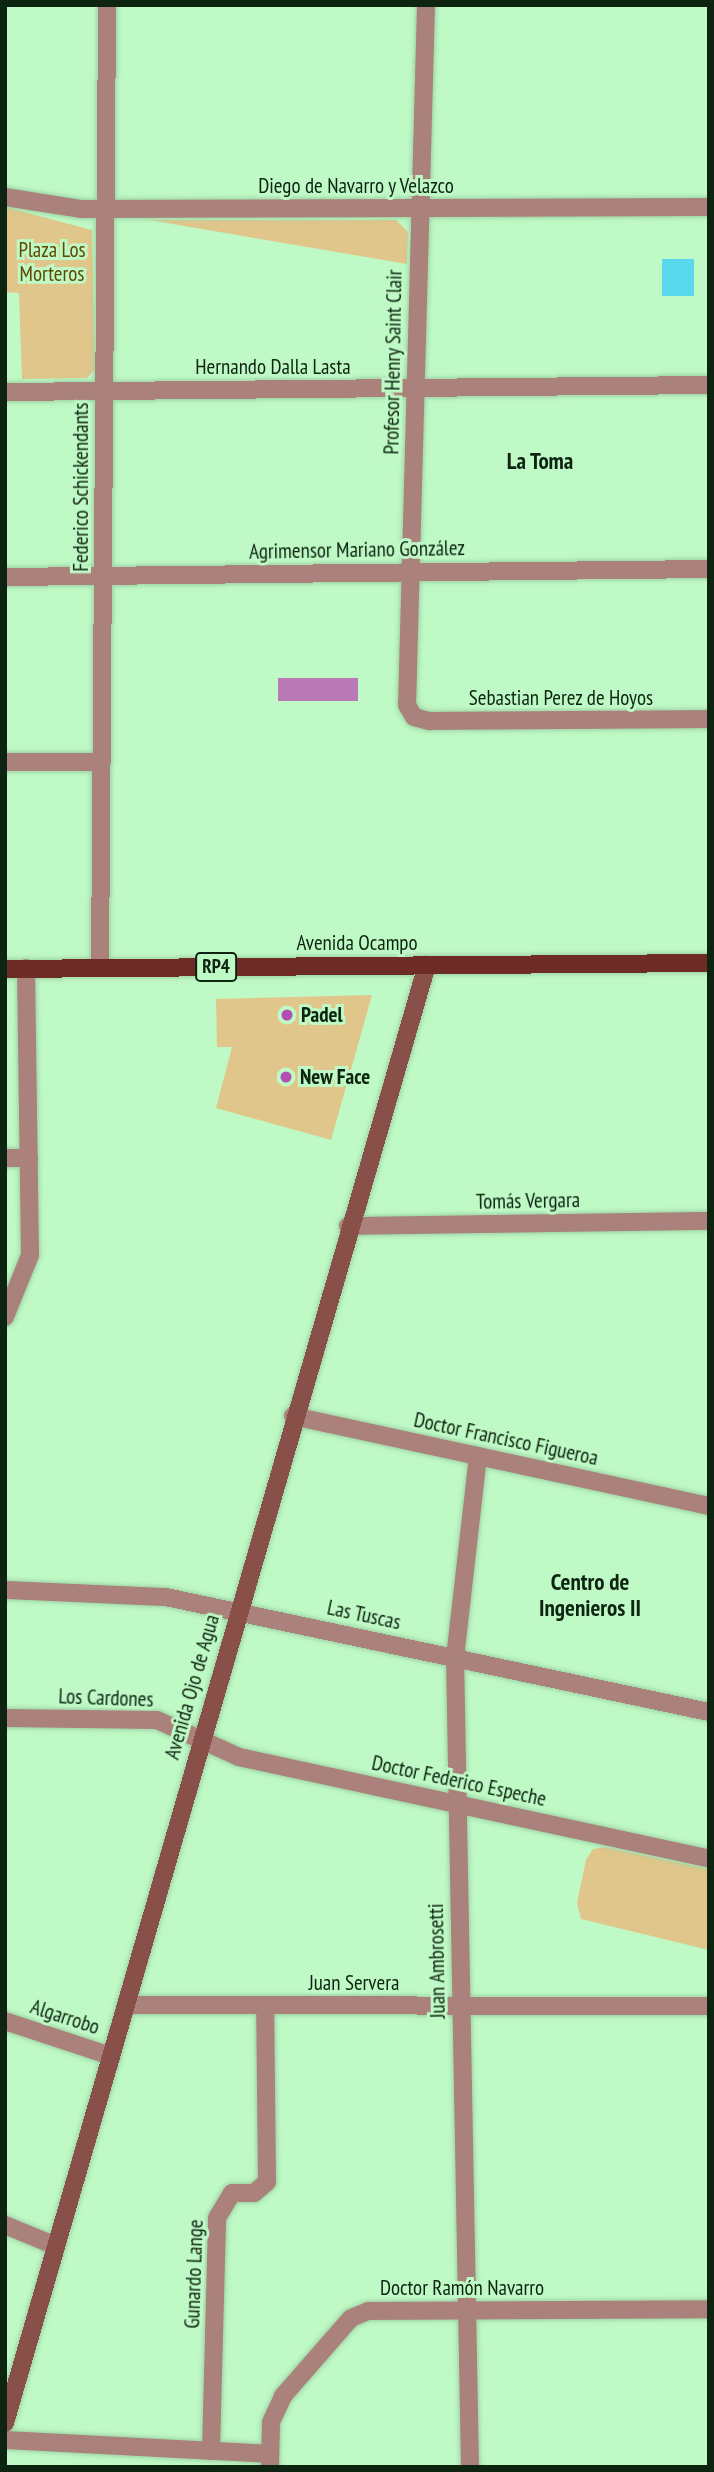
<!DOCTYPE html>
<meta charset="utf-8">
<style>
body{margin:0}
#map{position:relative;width:714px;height:2472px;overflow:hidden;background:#bff9c5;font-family:"PT Sans Narrow",sans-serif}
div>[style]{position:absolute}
.green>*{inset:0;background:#e0c68a}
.water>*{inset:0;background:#b979b7;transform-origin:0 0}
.building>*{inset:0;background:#59daec;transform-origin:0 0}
.roads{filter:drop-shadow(0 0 2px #9fd3a5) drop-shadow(0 0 2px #9fd3a5)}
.minor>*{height:18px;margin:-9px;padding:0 9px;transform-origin:9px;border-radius:9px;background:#aa817b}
.secondary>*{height:18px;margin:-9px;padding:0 9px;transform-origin:9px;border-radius:9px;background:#895049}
.primary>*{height:18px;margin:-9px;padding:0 9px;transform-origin:9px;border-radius:9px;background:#6f2b25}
.dots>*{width:19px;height:19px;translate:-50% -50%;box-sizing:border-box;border:4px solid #bff9c5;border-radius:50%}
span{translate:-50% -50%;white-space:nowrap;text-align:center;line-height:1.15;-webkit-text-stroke:6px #bff9c5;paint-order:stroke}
.shield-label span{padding:2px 5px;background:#bff9c5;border:2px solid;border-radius:5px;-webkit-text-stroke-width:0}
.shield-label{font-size:19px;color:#0d2411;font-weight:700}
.street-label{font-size:21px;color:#0d2411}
.park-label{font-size:21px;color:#614900}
.poi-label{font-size:21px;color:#0d2411;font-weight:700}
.left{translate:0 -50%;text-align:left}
.neighbourhood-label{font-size:23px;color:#0d2411;font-weight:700}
.frame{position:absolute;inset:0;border:7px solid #0d2411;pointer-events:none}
</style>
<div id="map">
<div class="green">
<div style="clip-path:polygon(5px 207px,92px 230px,95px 369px,87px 378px,22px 379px,19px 293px,5px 292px)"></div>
<div style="clip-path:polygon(149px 220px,396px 220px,408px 232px,407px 264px)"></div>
<div style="clip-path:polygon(372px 995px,331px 1140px,216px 1108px,232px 1047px,217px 1047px,216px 999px)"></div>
<div style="clip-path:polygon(605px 1847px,709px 1869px,709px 1950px,581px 1919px,577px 1903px,586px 1860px,593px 1849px)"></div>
</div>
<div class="water">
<div style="left:278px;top:678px;width:80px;height:23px"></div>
</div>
<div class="building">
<div style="left:694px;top:259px;width:37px;height:32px;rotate:90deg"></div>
</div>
<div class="roads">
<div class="minor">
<div style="left:426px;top:5px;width:700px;rotate:91.55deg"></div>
<div style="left:407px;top:705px;width:14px;rotate:60deg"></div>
<div style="left:414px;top:717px;width:16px;rotate:15deg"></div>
<div style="left:429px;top:721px;width:280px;rotate:-0.4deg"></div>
<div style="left:5px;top:197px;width:78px;rotate:8.9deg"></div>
<div style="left:82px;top:209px;width:627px;rotate:-0.18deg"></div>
<div style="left:5px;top:392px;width:704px;rotate:-0.57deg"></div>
<div style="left:5px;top:577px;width:704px;rotate:-0.65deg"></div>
<div style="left:5px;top:762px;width:97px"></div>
<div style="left:100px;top:968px;width:963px;rotate:-89.58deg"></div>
<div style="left:5px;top:1158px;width:24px"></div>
<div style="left:348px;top:1226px;width:361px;rotate:-0.8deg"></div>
<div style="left:5px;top:1317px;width:67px;rotate:-68deg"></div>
<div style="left:30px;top:1255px;width:287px;rotate:-90.8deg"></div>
<div style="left:293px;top:1416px;width:426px;rotate:12.2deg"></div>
<div style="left:5px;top:1590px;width:161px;rotate:2.5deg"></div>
<div style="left:166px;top:1597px;width:555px;rotate:11.96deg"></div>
<div style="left:5px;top:1718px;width:152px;rotate:0.8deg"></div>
<div style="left:157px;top:1720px;width:90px;rotate:24.3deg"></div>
<div style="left:239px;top:1757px;width:481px;rotate:12.2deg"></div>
<div style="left:126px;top:2005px;width:583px;rotate:0.1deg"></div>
<div style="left:5px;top:2021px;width:112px;rotate:18.3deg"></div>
<div style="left:5px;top:2225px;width:55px;rotate:22.4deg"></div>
<div style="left:5px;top:2440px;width:264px;rotate:3deg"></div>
<div style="left:211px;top:2451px;width:233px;rotate:-88.5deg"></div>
<div style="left:217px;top:2218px;width:29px;rotate:-59deg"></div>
<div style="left:232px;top:2193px;width:22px"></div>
<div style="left:254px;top:2193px;width:17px;rotate:-40deg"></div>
<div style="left:267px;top:2182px;width:177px;rotate:-90.6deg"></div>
<div style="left:270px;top:2467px;width:45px;rotate:-88.7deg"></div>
<div style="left:271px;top:2422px;width:29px;rotate:-65deg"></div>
<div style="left:283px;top:2396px;width:103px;rotate:-48.9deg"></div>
<div style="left:351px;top:2318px;width:18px;rotate:-22deg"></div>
<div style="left:368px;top:2311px;width:341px;rotate:-0.3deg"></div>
<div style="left:470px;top:2467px;width:809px;rotate:-91.06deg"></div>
<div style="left:455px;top:1658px;width:203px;rotate:-83.5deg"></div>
</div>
<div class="secondary">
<div style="left:5px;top:2423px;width:1518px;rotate:-73.86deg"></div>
</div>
<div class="primary">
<div style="left:5px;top:969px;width:704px;rotate:-0.49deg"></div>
</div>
</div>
<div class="dots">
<div style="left:287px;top:1015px;background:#b34eb3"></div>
<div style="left:286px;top:1077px;background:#b34eb3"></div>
</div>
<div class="shield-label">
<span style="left:216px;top:967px">RP4</span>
</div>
<div class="street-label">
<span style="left:356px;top:186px">Diego de Navarro y Velazco</span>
<span style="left:393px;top:362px;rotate:-89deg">Profesor Henry Saint Clair</span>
<span style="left:273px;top:367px">Hernando Dalla Lasta</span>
<span style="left:81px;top:487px;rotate:-90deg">Federico Schickendants</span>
<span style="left:357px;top:550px;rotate:-1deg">Agrimensor Mariano González</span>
<span style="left:561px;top:698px">Sebastian Perez de Hoyos</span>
<span style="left:357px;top:943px">Avenida Ocampo</span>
<span style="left:528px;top:1201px;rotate:-1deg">Tomás Vergara</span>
<span style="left:506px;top:1439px;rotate:12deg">Doctor Francisco Figueroa</span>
<span style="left:364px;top:1615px;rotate:12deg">Las Tuscas</span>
<span style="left:192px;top:1687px;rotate:-74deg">Avenida Ojo de Agua</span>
<span style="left:106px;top:1698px;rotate:2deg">Los Cardones</span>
<span style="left:459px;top:1781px;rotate:12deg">Doctor Federico Espeche</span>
<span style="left:437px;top:1961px;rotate:-91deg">Juan Ambrosetti</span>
<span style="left:354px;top:1983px">Juan Servera</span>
<span style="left:65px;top:2017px;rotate:18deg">Algarrobo</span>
<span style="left:194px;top:2274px;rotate:-88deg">Gunardo Lange</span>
<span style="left:462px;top:2288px">Doctor Ramón Navarro</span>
</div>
<div class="park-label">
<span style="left:52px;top:262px">Plaza Los<br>Morteros</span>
</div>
<div class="poi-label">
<span class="left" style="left:301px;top:1015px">Padel</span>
<span class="left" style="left:300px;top:1077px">New Face</span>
</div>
<div class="neighbourhood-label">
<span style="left:540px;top:461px">La Toma</span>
<span style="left:590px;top:1595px">Centro de<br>Ingenieros II</span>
</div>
<div class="frame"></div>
</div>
